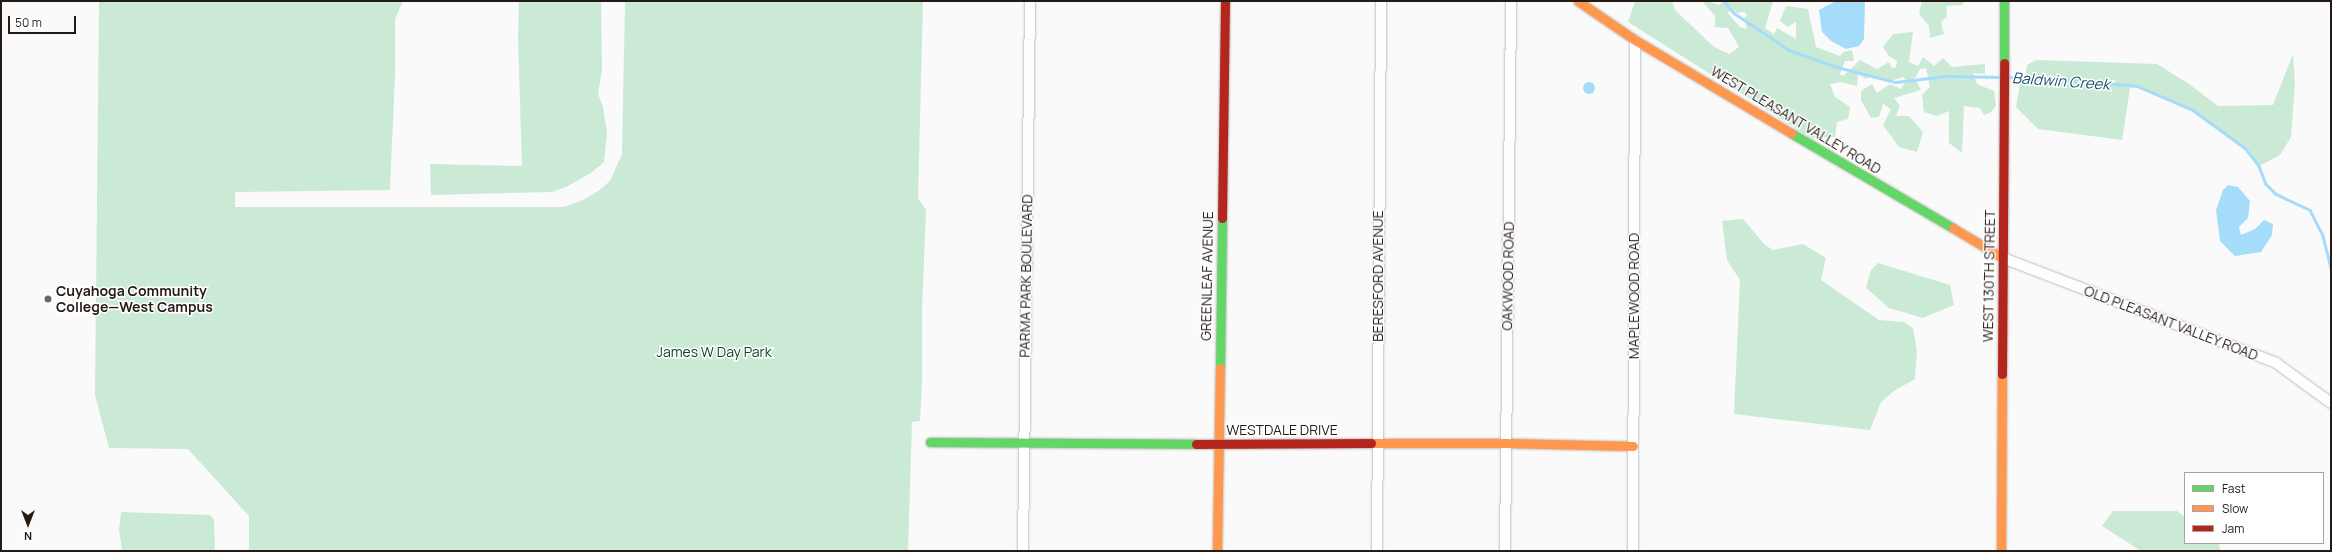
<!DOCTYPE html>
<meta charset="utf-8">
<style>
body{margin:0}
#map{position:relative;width:2332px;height:552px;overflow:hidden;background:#fafafa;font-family:Manrope,sans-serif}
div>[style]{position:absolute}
.green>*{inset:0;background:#caead6}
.water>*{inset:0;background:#a5dcf9}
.round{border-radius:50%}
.stream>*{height:2.5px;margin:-1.25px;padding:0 1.25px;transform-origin:1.25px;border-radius:1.25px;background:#a5dcf9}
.roads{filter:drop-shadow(0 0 1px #c2bcba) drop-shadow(0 0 1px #c2bcba)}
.street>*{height:10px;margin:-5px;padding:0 5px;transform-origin:5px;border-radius:5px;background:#fefefe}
.fast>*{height:9px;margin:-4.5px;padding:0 4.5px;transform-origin:4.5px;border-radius:4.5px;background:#63d668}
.slow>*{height:9px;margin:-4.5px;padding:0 4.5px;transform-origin:4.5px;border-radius:4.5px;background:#ff974d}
.jam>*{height:9px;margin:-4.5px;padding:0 4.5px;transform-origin:4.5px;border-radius:4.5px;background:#b3261e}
.dots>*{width:11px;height:11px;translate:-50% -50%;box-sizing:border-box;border:2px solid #fff;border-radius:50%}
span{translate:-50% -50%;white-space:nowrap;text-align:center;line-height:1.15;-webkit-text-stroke:3px #fff;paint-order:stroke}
.street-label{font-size:14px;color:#261a15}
.poi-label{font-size:14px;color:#261a15;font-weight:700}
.left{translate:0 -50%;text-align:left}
.park-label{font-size:14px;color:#0a462a}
.water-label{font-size:15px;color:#14526e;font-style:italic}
.frame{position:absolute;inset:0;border:2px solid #261a15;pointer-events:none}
.legend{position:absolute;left:2184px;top:472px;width:140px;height:72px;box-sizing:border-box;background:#fff;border:1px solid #a8a3a1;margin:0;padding:5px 7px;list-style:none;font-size:12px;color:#261a15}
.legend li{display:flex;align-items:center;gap:8px;height:20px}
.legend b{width:20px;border:1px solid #a8a3a1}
.north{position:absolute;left:8px;top:504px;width:40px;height:40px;-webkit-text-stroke:3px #fff;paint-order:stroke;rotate:180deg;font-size:11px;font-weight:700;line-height:16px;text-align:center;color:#261a15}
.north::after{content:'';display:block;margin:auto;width:14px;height:18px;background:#261a15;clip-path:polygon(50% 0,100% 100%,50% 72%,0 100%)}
.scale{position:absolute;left:8px;top:16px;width:68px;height:18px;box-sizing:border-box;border:2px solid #261a15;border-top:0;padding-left:5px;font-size:12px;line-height:14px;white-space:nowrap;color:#261a15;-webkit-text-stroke:3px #fff;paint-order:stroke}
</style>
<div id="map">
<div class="green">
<div style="clip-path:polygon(99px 1px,403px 1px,395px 19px,395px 74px,390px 190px,235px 192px,235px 207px,563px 207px,581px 201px,597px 192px,610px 181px,622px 154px,625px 1px,923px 1px,918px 198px,926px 210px,922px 311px,922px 382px,920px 421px,912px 422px,908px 551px,249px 551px,249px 516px,188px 449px,109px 448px,95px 395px)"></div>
<div style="clip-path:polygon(519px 1px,601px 1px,602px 69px,598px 94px,603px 107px,607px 133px,604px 162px,591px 173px,566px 187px,552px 192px,431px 195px,430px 164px,522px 166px,518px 38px)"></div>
<div style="clip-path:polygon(evenodd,1635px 1px,1672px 1px,1675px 10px,1714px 47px,1729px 54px,1739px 47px,1728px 28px,1715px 27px,1715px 16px,1702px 1px,1715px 1px,1712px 3px,1719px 5px,1724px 1px,1773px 1px,1765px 28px,1774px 34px,1777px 28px,1796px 39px,1796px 22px,1788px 27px,1780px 21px,1786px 6px,1808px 9px,1816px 47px,1840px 56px,1843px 52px,1852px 50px,1854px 61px,1845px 61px,1840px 74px,1843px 76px,1860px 60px,1877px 69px,1889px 62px,1892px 68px,1896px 67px,1897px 61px,1889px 56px,1883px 47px,1893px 34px,1913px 32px,1909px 62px,1918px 66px,1923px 57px,1934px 66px,1943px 58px,1952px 67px,1985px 64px,1985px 74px,1973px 73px,1977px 84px,1994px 91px,1996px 106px,1990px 113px,1984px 115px,1980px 108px,1964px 106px,1962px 153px,1949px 143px,1949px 111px,1937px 116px,1924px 112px,1922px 95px,1930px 87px,1926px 68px,1920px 69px,1916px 77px,1909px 81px,1916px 81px,1921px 90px,1894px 98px,1900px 106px,1896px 116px,1909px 116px,1923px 132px,1917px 152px,1899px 147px,1883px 125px,1891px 109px,1883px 104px,1879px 117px,1871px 118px,1861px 100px,1861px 91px,1872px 84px,1877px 93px,1890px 84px,1901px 89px,1905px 82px,1907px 81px,1903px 77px,1891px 81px,1871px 75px,1866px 79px,1858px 74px,1857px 86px,1841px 82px,1830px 84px,1835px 97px,1850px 107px,1848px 119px,1837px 122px,1835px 137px,1811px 138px,1628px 22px,1635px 1px,1735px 10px,1736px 13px,1745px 12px,1747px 16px,1744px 18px,1747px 29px,1740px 27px,1727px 12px,1735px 10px)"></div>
<div style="clip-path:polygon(1908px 1px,1964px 1px,1963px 5px,1946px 6px,1947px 16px,1941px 22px,1944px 34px,1930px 38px,1929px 26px,1919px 14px,1922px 1px)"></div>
<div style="clip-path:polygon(2293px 54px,2295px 83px,2291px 137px,2280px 155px,2259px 166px,2245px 148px,2193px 110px,2137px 86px,2128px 86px,2130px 88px,2122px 140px,2038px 129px,2016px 107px,2021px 78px,2025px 78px,2027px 65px,2036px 60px,2157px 64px,2189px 84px,2218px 106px,2273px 105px)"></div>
<div style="clip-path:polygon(1743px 219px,1765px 245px,1773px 250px,1803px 244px,1826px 258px,1821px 280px,1879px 320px,1904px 322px,1913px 328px,1917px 352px,1915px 379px,1894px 391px,1881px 402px,1870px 430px,1734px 414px,1740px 280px,1727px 260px,1722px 221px)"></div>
<div style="clip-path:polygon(1878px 263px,1950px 285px,1954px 305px,1923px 318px,1889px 308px,1866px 288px,1871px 270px)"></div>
<div style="clip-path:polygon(2113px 511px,2177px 511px,2185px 517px,2185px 543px,2219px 543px,2220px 551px,2141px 551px,2102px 526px)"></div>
<div style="clip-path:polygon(121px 512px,210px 515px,214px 520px,215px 551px,122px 551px,119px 529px)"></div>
</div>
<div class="water">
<div style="clip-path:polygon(1836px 1px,1865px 1px,1864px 39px,1859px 46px,1846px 49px,1831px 41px,1822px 32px,1819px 10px)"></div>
<div class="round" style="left:1583px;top:82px;width:12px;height:12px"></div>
<div style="clip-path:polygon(2228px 185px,2238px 187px,2250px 201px,2248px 218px,2239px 227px,2241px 235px,2255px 229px,2264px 220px,2273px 224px,2272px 235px,2261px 252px,2235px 256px,2220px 241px,2216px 210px,2223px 190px)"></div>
</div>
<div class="stream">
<div style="left:1724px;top:1px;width:16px;rotate:50deg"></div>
<div style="left:1734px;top:13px;width:66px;rotate:33.9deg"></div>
<div style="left:1789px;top:50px;width:51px;rotate:19.5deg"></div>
<div style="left:1837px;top:67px;width:60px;rotate:14.5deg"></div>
<div style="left:1895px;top:82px;width:52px;rotate:-6.6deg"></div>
<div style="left:1947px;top:76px;width:53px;rotate:1.1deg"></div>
<div style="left:2009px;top:77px;width:50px;rotate:2.3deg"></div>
<div style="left:2059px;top:79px;width:78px;rotate:5.1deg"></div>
<div style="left:2137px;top:86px;width:61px;rotate:23.2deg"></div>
<div style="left:2193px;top:110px;width:64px;rotate:36.2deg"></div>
<div style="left:2245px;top:148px;width:23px;rotate:52deg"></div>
<div style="left:2259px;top:166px;width:19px;rotate:69deg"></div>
<div style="left:2266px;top:184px;width:14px;rotate:45deg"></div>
<div style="left:2276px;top:194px;width:38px;rotate:25deg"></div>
<div style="left:2310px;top:210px;width:29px;rotate:63deg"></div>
<div style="left:2323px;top:236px;width:33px;rotate:76deg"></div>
</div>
<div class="roads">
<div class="street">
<div style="left:2003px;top:258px;width:292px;rotate:21deg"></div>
<div style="left:2276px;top:363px;width:68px;rotate:36deg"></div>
<div style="left:1023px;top:551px;width:550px;rotate:-89.27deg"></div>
<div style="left:1377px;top:551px;width:550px;rotate:-89.58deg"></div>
<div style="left:1505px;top:551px;width:550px;rotate:-89.37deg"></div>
<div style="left:1633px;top:551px;width:511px;rotate:-89.78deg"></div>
</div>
<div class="fast">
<div style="left:2004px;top:63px;width:62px;rotate:-90deg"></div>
<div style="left:1791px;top:133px;width:188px;rotate:30.4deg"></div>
<div style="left:1220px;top:368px;width:150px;rotate:-89.2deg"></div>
<div style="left:930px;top:442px;width:266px;rotate:0.4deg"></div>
</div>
<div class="slow">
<div style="left:1578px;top:1px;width:69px;rotate:34.4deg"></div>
<div style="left:1635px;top:40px;width:182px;rotate:30.8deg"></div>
<div style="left:1953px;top:228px;width:58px;rotate:31deg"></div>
<div style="left:1371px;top:443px;width:135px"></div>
<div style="left:1506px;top:443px;width:127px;rotate:1.4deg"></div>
<div style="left:1217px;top:551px;width:183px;rotate:-89.1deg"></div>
<div style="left:2001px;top:551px;width:177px;rotate:-89.7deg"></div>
</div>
<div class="jam">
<div style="left:1222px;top:218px;width:217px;rotate:-89.2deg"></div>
<div style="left:2002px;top:374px;width:311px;rotate:-89.6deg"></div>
<div style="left:1196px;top:444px;width:175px;rotate:-0.3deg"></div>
</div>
</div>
<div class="dots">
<div style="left:48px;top:299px;background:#706865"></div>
</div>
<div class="street-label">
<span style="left:1796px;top:120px;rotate:31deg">WEST PLEASANT VALLEY ROAD</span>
<span style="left:1026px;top:276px;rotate:-89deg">PARMA PARK BOULEVARD</span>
<span style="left:1207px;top:276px;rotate:-89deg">GREENLEAF AVENUE</span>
<span style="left:1378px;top:276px;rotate:-90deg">BERESFORD AVENUE</span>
<span style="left:1508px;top:276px;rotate:-89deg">OAKWOOD ROAD</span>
<span style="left:1989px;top:276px;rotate:-89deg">WEST 130TH STREET</span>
<span style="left:1634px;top:296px;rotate:-90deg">MAPLEWOOD ROAD</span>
<span style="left:2171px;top:323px;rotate:21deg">OLD PLEASANT VALLEY ROAD</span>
<span style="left:1282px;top:430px">WESTDALE DRIVE</span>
</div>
<div class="poi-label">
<span class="left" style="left:56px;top:299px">Cuyahoga Community<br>College—West Campus</span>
</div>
<div class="park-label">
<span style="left:714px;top:352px">James W Day Park</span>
</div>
<div class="water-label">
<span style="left:2061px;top:81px;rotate:4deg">Baldwin Creek</span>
</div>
<div class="frame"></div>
<ul class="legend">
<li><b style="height:5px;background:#63d668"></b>Fast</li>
<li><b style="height:5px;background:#ff974d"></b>Slow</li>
<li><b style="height:5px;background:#b3261e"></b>Jam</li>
</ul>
<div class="north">N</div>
<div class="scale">50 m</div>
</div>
